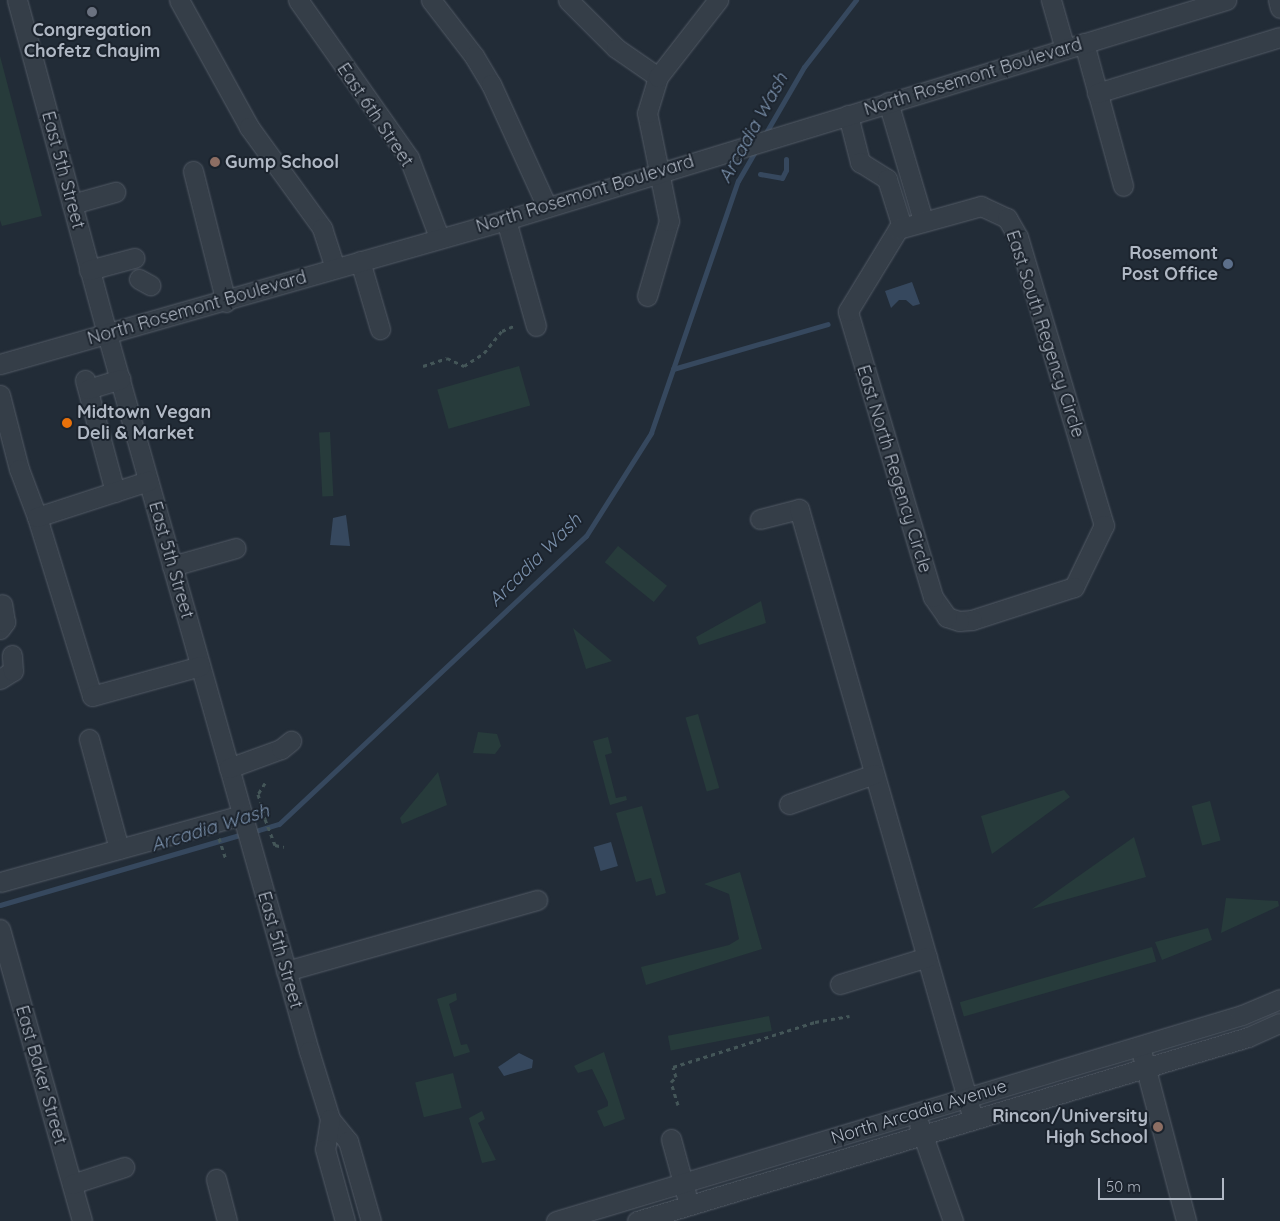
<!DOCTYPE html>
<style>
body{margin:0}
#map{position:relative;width:1280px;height:1221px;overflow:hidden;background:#222c37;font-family:Quicksand,sans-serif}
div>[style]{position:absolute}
.green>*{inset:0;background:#273b3b;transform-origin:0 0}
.water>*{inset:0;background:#36485e;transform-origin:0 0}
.stream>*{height:5px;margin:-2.5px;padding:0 2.5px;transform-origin:2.5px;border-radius:2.5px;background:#36485e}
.path>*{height:3px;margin-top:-1.5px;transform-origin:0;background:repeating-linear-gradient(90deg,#445658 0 4px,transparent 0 8px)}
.roads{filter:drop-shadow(0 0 1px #535b66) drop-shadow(0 0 1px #535b66)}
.minor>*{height:19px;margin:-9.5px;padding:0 9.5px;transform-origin:9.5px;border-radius:9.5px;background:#353e48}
.dots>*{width:14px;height:14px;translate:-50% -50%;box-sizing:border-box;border:2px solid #1b232d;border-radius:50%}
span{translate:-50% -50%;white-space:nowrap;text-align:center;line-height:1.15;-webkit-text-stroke:4px #1b232d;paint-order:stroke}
.poi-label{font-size:18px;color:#b0b8c4;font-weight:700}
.left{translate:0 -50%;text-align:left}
.right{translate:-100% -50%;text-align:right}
.street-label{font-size:18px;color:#b0b8c4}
.water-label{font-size:19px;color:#7a90ab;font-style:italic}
.scale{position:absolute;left:1098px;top:1178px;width:126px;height:22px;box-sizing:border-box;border:2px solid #b0b8c4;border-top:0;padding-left:6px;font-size:15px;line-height:18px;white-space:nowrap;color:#b0b8c4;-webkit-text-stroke:4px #1b232d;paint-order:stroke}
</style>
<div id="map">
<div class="green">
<div style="clip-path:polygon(0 56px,42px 216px,2px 226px,0 220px)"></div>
<div style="left:519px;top:366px;width:41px;height:85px;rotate:74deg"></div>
<div style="left:330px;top:432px;width:64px;height:11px;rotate:87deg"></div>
<div style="left:618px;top:546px;width:63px;height:21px;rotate:39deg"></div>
<div style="clip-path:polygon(761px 601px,766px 623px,699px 645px,696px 637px)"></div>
<div style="clip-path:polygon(573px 628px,612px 661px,586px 669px)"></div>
<div style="left:698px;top:714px;width:77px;height:13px;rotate:74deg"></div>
<div style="clip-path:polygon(478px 732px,497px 734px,501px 746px,495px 754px,473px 753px)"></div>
<div style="clip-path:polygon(608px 737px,612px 753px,605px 755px,616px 798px,626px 796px,627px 800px,610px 805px,593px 741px)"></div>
<div style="clip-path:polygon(438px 772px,447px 805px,402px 824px,400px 818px)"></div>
<div style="clip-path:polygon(1064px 790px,1070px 797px,992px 854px,981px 816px)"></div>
<div style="left:1210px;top:801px;width:41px;height:19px;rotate:75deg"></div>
<div style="clip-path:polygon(642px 806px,666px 893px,656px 896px,651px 878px,636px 882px,616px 813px)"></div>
<div style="clip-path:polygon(1134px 837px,1146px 877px,1032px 909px)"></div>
<div style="clip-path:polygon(740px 872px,762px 949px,646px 985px,641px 967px,729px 945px,739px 939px,729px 894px,704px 884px)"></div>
<div style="clip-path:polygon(1226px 898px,1278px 901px,1279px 906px,1221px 933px)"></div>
<div style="clip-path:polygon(1208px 928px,1212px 940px,1162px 960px,1155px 942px)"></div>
<div style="left:1152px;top:947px;width:15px;height:200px;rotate:74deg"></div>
<div style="clip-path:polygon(456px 993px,457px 1000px,449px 1004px,461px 1045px,467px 1044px,470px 1052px,454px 1057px,437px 999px)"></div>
<div style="left:769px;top:1016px;width:15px;height:103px;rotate:79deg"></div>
<div style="clip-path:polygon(604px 1052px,625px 1119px,604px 1127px,597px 1111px,608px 1106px,608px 1102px,592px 1069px,578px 1073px,574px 1066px)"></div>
<div style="left:453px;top:1073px;width:36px;height:39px;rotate:76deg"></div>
<div style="clip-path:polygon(482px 1111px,485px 1119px,478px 1123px,496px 1160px,482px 1163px,469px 1118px)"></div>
</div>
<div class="water">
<div style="clip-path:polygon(912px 282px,920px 304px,913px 306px,906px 300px,899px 300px,891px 308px,885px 291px)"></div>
<div style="clip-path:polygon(346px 515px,350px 546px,330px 545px,333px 518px)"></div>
<div style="left:611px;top:842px;width:25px;height:18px;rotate:74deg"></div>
<div style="clip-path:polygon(519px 1053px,533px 1060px,532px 1068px,504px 1076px,498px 1067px)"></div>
</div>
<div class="stream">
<div style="left:764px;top:136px;width:80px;rotate:-59.9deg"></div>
<div style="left:804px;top:67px;width:85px;rotate:-52.2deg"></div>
<div style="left:760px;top:174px;width:22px;rotate:10deg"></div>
<div style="left:782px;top:178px;width:9px;rotate:-63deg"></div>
<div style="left:786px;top:170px;width:11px;rotate:-90deg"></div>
<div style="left:673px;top:369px;width:161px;rotate:-16.2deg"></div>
<div style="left:252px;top:832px;width:28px;rotate:-17deg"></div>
<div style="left:279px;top:824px;width:421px;rotate:-43.2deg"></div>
<div style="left:586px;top:536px;width:122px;rotate:-57.7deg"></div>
<div style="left:651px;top:433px;width:267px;rotate:-71deg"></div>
<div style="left:738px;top:181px;width:36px;rotate:-60deg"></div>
<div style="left:0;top:905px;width:253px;rotate:-16.3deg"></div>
</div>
<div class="path">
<div style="left:423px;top:366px;width:25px;rotate:-18deg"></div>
<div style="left:447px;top:358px;width:19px;rotate:25deg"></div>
<div style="left:464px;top:366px;width:24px;rotate:-33deg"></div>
<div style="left:484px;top:353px;width:28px;rotate:-51deg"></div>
<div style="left:502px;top:331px;width:13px;rotate:-23deg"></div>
<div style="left:265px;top:783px;width:13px;rotate:122deg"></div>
<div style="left:258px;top:794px;width:26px;rotate:74deg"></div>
<div style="left:265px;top:819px;width:28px;rotate:69deg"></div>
<div style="left:275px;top:845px;width:9px;rotate:13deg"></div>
<div style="left:219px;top:838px;width:22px;rotate:72deg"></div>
<div style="left:678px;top:1105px;width:24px;rotate:-107deg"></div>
<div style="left:671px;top:1082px;width:7px;rotate:-45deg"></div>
<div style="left:676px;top:1077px;width:10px;rotate:-107deg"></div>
<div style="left:673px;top:1067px;width:149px;rotate:-17.6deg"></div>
<div style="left:815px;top:1022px;width:35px;rotate:-10deg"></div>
</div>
<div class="roads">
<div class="minor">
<div style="left:17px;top:0;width:346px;rotate:74.9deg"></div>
<div style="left:107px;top:334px;width:745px;rotate:74.27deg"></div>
<div style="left:309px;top:1051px;width:71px;rotate:72.8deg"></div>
<div style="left:330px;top:1119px;width:28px;rotate:51deg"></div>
<div style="left:348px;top:1141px;width:83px;rotate:74deg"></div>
<div style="left:179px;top:0;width:145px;rotate:61.1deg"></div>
<div style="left:249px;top:127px;width:125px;rotate:54.1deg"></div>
<div style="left:322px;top:228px;width:42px;rotate:72deg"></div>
<div style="left:298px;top:0;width:193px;rotate:54.9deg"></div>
<div style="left:409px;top:158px;width:85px;rotate:69.2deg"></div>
<div style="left:431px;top:0;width:71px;rotate:52.5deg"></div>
<div style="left:474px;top:56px;width:33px;rotate:59deg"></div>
<div style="left:491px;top:84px;width:135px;rotate:65.5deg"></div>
<div style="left:568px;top:0;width:68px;rotate:45deg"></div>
<div style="left:616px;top:48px;width:51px;rotate:34.6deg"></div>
<div style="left:1051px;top:0;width:51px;rotate:74.1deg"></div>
<div style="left:1278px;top:0;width:8px;rotate:76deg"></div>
<div style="left:1084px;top:43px;width:148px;rotate:74.7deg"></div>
<div style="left:1097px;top:93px;width:191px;rotate:-17deg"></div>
<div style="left:888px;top:102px;width:123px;rotate:73.5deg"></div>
<div style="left:848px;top:115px;width:49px;rotate:75.7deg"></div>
<div style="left:860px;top:162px;width:32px;rotate:32deg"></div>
<div style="left:887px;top:179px;width:50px;rotate:72.6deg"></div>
<div style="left:193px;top:171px;width:135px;rotate:75.9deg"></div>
<div style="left:72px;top:204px;width:45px;rotate:-15.6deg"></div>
<div style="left:981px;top:206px;width:29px;rotate:25deg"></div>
<div style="left:1007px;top:218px;width:22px;rotate:60deg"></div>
<div style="left:1018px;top:237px;width:301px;rotate:73.4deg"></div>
<div style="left:1104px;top:525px;width:69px;rotate:115.8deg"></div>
<div style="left:1074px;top:587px;width:107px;rotate:162.1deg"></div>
<div style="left:972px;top:620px;width:13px;rotate:176deg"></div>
<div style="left:959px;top:621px;width:13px;rotate:-162deg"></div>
<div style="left:947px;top:617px;width:24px;rotate:-125deg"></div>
<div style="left:933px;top:597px;width:298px;rotate:-106.6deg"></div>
<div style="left:848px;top:311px;width:96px;rotate:-58.6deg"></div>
<div style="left:898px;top:229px;width:86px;rotate:-15.5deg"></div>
<div style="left:506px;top:220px;width:110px;rotate:74.2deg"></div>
<div style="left:360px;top:261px;width:71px;rotate:73.6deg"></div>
<div style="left:89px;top:270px;width:47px;rotate:-14.9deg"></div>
<div style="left:139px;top:279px;width:13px;rotate:29deg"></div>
<div style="left:647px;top:296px;width:78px;rotate:-73.7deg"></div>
<div style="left:669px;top:221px;width:110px;rotate:-101.5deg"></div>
<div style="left:647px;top:113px;width:38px;rotate:-73deg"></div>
<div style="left:658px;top:77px;width:98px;rotate:-52.1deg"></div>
<div style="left:0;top:364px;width:526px;rotate:-15.89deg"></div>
<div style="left:506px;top:220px;width:753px;rotate:-16.99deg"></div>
<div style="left:85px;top:380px;width:116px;rotate:75deg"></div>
<div style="left:88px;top:389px;width:34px;rotate:-17deg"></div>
<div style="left:0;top:395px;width:76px;rotate:75.6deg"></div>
<div style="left:19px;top:469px;width:51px;rotate:69.4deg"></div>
<div style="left:37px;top:517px;width:187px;rotate:72.9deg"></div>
<div style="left:92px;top:696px;width:112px;rotate:-15.5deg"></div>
<div style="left:37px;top:517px;width:117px;rotate:-18deg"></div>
<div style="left:760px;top:519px;width:40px;rotate:-14.4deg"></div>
<div style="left:799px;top:509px;width:634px;rotate:74.08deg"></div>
<div style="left:172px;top:566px;width:66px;rotate:-15.7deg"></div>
<div style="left:0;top:629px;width:9px;rotate:-54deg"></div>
<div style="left:5px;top:622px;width:18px;rotate:-99deg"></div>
<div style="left:0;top:679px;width:15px;rotate:-32deg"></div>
<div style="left:13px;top:671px;width:16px;rotate:-94deg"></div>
<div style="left:89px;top:739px;width:114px;rotate:74.7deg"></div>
<div style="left:229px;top:768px;width:55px;rotate:-20.1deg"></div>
<div style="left:281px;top:749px;width:13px;rotate:-39deg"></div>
<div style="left:789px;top:804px;width:90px;rotate:-19.4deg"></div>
<div style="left:0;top:882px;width:251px;rotate:-15.5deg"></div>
<div style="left:0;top:929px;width:303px;rotate:74.3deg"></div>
<div style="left:286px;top:971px;width:261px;rotate:-15.8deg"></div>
<div style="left:840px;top:984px;width:91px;rotate:-17.2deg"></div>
<div style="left:1142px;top:1054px;width:173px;rotate:75.2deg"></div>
<div style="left:330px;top:1119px;width:30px;rotate:99deg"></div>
<div style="left:325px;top:1149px;width:75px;rotate:74.5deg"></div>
<div style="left:919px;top:1124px;width:103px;rotate:70.7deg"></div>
<div style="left:671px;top:1139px;width:57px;rotate:74.7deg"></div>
<div style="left:216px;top:1179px;width:43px;rotate:75.3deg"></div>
<div style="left:72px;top:1184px;width:55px;rotate:-18.1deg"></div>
<div style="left:556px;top:1221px;width:716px;rotate:-16.71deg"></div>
<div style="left:1242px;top:1015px;width:41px;rotate:-22.8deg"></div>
<div style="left:637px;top:1221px;width:638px;rotate:-16.76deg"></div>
<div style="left:1248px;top:1037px;width:35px;rotate:-24deg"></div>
</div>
</div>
<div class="dots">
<div style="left:92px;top:12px;background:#6b7280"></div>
<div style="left:215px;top:162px;background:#8d6e63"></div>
<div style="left:1228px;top:264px;background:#5c6f8a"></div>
<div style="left:67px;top:423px;background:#e8710a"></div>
<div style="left:1158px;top:1127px;background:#8d6e63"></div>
</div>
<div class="poi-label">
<span style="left:92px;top:41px">Congregation<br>Chofetz Chayim</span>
<span class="left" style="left:225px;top:162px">Gump School</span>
<span class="right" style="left:1218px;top:264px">Rosemont<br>Post Office</span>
<span class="left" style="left:77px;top:423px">Midtown Vegan<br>Deli &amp; Market</span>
<span class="right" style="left:1148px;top:1127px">Rincon/University<br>High School</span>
</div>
<div class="street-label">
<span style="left:973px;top:77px;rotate:-17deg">North Rosemont Boulevard</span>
<span style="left:375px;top:115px;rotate:56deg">East 6th Street</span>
<span style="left:63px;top:170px;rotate:75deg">East 5th Street</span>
<span style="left:585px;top:194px;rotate:-17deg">North Rosemont Boulevard</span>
<span style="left:197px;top:308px;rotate:-16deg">North Rosemont Boulevard</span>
<span style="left:1045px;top:334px;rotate:72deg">East South Regency Circle</span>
<span style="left:894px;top:469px;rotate:73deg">East North Regency Circle</span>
<span style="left:171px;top:560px;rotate:74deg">East 5th Street</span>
<span style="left:280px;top:950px;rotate:74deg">East 5th Street</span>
<span style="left:41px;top:1075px;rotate:74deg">East Baker Street</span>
<span style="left:919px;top:1112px;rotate:-17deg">North Arcadia Avenue</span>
</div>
<div class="water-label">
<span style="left:753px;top:128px;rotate:-61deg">Arcadia Wash</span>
<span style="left:535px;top:560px;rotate:-45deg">Arcadia Wash</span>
<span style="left:210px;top:828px;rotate:-17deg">Arcadia Wash</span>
</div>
<div class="scale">50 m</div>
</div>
